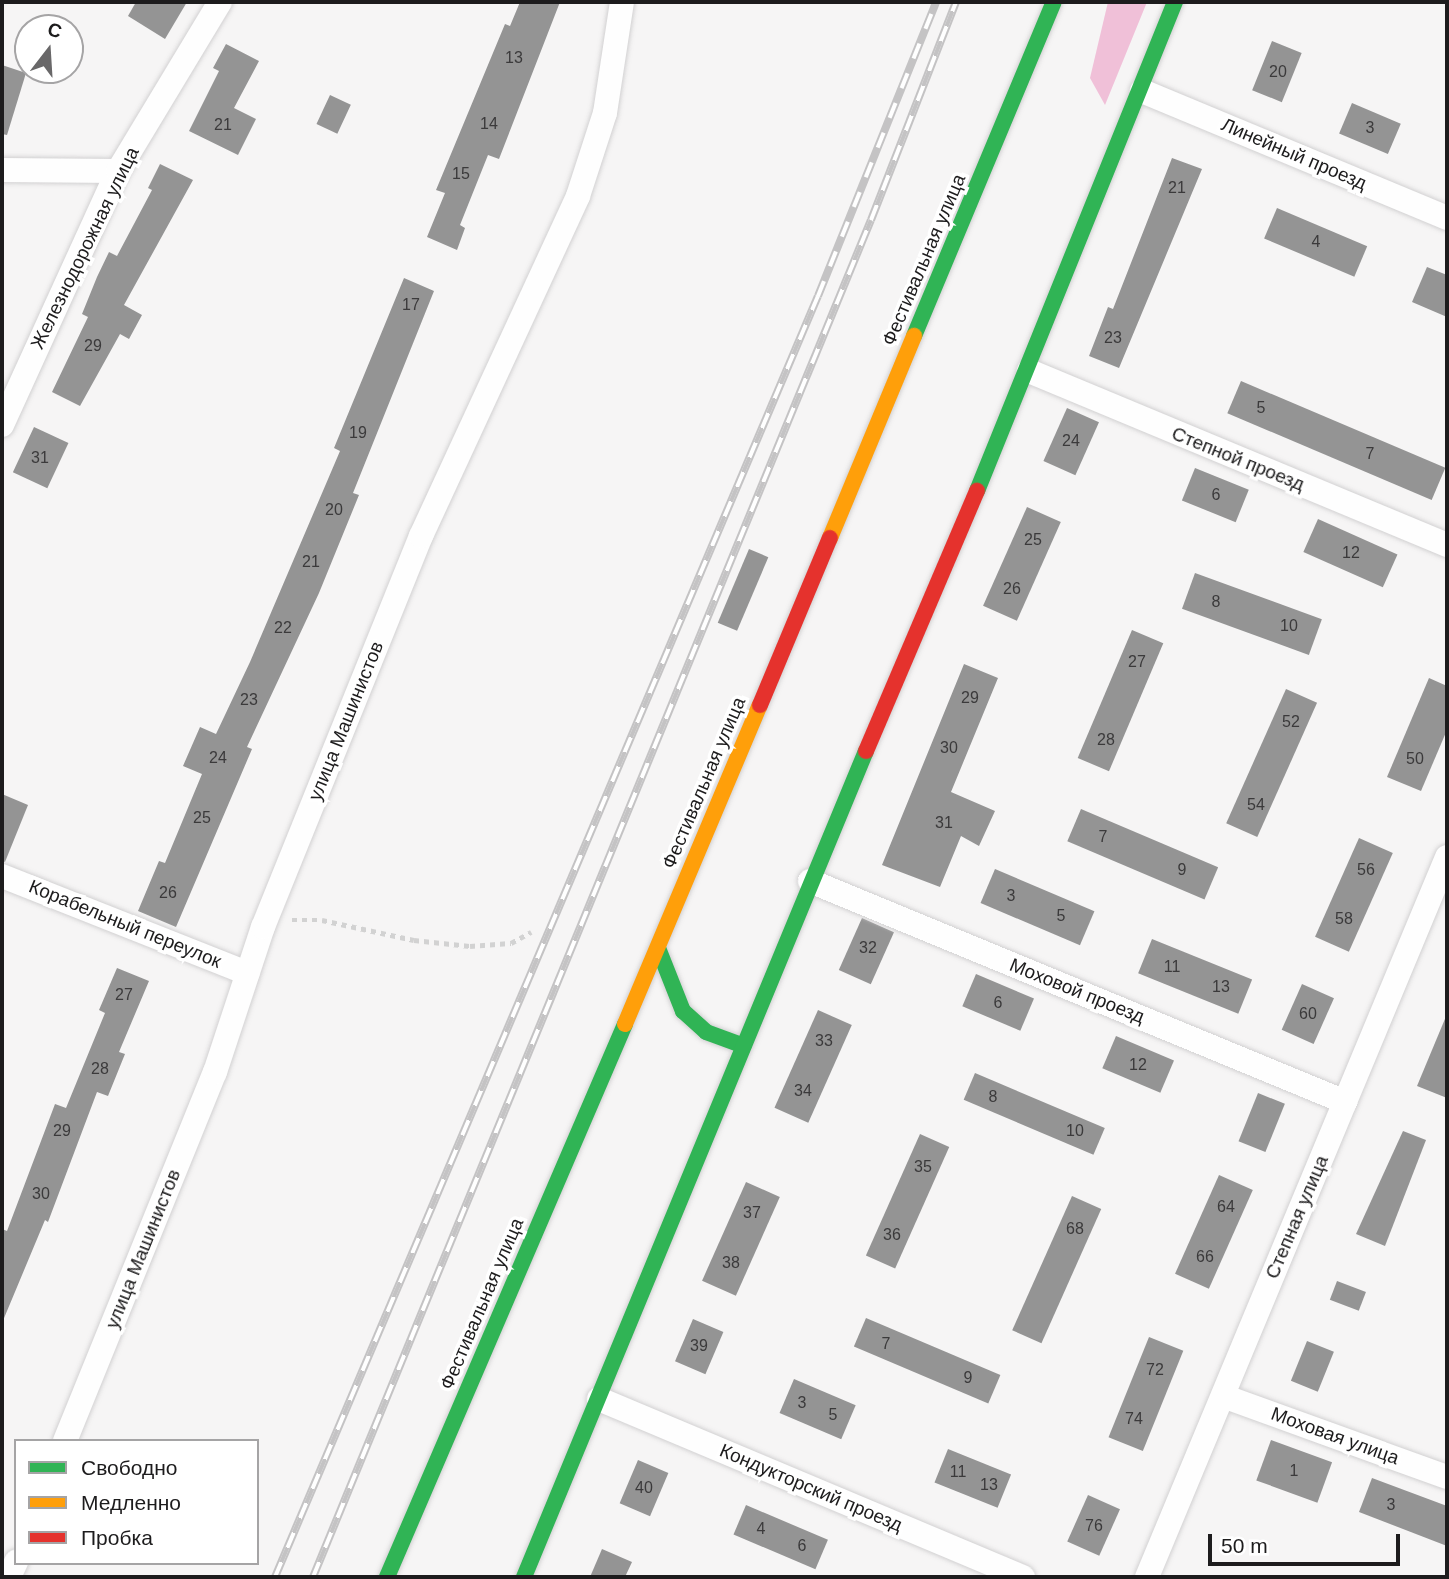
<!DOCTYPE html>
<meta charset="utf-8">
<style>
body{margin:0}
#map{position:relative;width:1449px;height:1579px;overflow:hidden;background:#f6f5f5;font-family:Helvetica,sans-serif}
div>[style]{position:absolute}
.forest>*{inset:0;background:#f0c0d8}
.building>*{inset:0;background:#949494;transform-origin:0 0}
.path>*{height:4.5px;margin-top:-2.25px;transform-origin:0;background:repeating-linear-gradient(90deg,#d2d2d2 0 5px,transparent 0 10px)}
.roads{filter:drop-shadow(0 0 2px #d2d1d2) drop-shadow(0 0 2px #d2d1d2)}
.street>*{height:24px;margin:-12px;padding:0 12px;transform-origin:12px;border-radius:12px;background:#fefefe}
.fast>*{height:16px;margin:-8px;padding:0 8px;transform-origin:8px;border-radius:8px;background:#30b455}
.slow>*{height:16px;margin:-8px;padding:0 8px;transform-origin:8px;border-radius:8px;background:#ff9f0a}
.jam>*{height:16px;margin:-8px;padding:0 8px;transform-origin:8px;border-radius:8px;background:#e5322d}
.rail>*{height:8px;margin-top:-4px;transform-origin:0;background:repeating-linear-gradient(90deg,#fff 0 16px,#c4c3c4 0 32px);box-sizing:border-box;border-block:2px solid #c4c3c4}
span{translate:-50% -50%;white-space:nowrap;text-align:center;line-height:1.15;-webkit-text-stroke:7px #fff;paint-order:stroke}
.number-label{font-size:16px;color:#3b3a3b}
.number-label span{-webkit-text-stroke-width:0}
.street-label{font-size:19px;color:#1d1c1d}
.frame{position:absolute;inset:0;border:4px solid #1d1c1d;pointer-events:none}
.legend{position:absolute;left:14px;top:1439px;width:245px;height:126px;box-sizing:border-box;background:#fff;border:2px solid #a5a4a5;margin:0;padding:9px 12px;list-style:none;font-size:21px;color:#1d1c1d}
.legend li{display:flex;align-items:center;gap:14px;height:35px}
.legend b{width:35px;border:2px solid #a5a4a5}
.north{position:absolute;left:14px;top:14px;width:70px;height:70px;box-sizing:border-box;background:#fff;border:2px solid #a5a4a5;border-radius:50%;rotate:17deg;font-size:19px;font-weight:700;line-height:28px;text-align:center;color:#1d1c1d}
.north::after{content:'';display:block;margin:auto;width:24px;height:32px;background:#696869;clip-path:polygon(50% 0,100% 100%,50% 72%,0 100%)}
.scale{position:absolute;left:1208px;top:1534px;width:192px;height:32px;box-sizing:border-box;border:4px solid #1d1c1d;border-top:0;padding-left:9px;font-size:21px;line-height:24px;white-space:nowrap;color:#1d1c1d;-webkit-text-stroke:5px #fff;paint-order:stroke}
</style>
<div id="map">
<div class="forest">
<div style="clip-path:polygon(1108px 2px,1147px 2px,1105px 105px,1090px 78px)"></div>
</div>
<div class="building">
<div style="clip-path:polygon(136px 2px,187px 2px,165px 39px,128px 16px)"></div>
<div style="clip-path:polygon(520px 2px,560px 2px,499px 159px,488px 155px,460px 225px,465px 228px,457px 250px,427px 237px,445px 193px,436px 190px,505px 24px,510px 26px)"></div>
<div style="left:1272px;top:41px;width:32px;height:53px;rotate:22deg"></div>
<div style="clip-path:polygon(226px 44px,259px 61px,234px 108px,256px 119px,238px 155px,189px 131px,219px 71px,213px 68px)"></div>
<div style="clip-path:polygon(2px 65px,26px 73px,7px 135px,2px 134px)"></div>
<div style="left:330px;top:95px;width:23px;height:32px;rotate:25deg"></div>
<div style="left:1352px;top:103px;width:53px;height:33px;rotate:23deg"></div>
<div style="clip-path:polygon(1172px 158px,1202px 169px,1119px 368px,1089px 356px,1108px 307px,1113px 309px)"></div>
<div style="clip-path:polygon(160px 164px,193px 180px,124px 305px,142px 315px,129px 339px,120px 334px,80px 406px,52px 392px,88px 317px,82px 314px,97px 277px,109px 252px,117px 256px,152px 190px,148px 188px)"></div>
<div style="left:1277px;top:208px;width:98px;height:33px;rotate:23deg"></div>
<div style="clip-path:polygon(1427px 267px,1447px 275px,1447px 317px,1412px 302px)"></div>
<div style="clip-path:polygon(404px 278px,434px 291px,353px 493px,359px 495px,319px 593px,247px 747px,252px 749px,176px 927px,138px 911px,159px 861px,165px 863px,202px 774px,183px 766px,200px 727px,216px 734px,250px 662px,340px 451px,334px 448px)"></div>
<div style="left:1241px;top:381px;width:222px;height:35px;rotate:23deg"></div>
<div style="left:1067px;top:408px;width:35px;height:58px;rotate:24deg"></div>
<div style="left:34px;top:427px;width:38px;height:50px;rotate:25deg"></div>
<div style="left:1195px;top:468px;width:58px;height:35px;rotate:22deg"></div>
<div style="left:1027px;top:507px;width:37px;height:108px;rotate:24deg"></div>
<div style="left:1318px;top:519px;width:87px;height:36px;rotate:24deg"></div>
<div style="left:749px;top:549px;width:21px;height:80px;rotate:23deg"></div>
<div style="left:1195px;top:573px;width:135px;height:38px;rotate:20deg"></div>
<div style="left:1132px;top:630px;width:34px;height:139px;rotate:23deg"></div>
<div style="clip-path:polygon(964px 664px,998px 678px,951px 792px,995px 811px,979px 846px,961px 836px,940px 887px,882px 865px)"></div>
<div style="clip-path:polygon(1429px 678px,1447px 686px,1447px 730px,1421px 791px,1387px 777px)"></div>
<div style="left:1286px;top:689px;width:34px;height:147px;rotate:24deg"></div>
<div style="clip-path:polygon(2px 794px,28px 805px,5px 862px,2px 861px)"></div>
<div style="left:1081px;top:809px;width:149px;height:35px;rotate:23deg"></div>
<div style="left:1359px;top:838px;width:37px;height:108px;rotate:24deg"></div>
<div style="left:995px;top:869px;width:108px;height:37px;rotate:23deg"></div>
<div style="left:862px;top:918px;width:35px;height:57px;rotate:24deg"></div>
<div style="left:1152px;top:939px;width:108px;height:37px;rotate:22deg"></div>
<div style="clip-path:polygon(117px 968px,149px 981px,119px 1052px,125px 1054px,108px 1096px,97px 1092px,48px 1222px,45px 1220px,2px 1323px,2px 1229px,7px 1231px,55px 1104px,66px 1108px,105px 1013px,99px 1010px)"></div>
<div style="left:976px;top:974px;width:63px;height:35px;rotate:23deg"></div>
<div style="left:1302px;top:984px;width:35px;height:50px;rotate:24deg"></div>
<div style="left:818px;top:1010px;width:37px;height:107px;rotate:24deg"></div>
<div style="clip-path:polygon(1447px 1014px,1447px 1098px,1417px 1086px)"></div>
<div style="left:1116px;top:1036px;width:63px;height:35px;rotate:23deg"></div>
<div style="left:975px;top:1073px;width:141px;height:29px;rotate:23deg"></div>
<div style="left:1258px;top:1093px;width:29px;height:52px;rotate:22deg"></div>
<div style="clip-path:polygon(1403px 1131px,1426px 1140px,1385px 1246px,1356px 1234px)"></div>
<div style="left:920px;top:1134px;width:32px;height:133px;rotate:24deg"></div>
<div style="left:1219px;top:1175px;width:37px;height:108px;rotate:24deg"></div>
<div style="left:746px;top:1182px;width:37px;height:108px;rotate:24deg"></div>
<div style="left:1072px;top:1196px;width:32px;height:147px;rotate:24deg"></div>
<div style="left:1337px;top:1281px;width:31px;height:20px;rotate:21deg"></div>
<div style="left:866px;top:1318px;width:146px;height:31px;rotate:23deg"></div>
<div style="left:693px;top:1319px;width:33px;height:46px;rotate:23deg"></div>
<div style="left:1149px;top:1337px;width:37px;height:108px;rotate:22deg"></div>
<div style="left:1307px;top:1341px;width:29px;height:43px;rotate:22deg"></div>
<div style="left:794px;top:1379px;width:67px;height:37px;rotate:23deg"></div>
<div style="left:1271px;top:1440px;width:65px;height:43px;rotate:20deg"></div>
<div style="left:948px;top:1449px;width:68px;height:36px;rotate:22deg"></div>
<div style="left:638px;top:1460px;width:33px;height:47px;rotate:23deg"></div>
<div style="clip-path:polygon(1372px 1478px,1447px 1506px,1447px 1546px,1359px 1512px)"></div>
<div style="left:1088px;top:1495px;width:35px;height:51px;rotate:24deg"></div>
<div style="left:746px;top:1505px;width:89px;height:32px;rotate:23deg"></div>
<div style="clip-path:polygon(602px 1549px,632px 1562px,625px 1577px,590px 1577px)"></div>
</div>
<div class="path">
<div style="left:292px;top:920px;width:30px"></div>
<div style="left:322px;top:920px;width:94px;rotate:12.3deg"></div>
<div style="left:414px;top:940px;width:56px;rotate:6.1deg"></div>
<div style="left:470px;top:946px;width:41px;rotate:-4.2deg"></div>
<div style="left:511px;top:943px;width:23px;rotate:-29deg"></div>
</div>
<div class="roads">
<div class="street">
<div style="left:1142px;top:91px;width:330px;rotate:22.6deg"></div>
<div style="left:2px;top:170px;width:116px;rotate:0.5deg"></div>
<div style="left:1029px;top:371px;width:453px;rotate:22.6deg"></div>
<div style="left:2px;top:425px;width:279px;rotate:-65.5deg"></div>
<div style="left:118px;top:171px;width:197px;rotate:-58.9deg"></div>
<div style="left:2px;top:876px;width:264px;rotate:21.6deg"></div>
<div style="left:810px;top:881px;width:579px;rotate:22.44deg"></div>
<div style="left:1223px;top:1396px;width:238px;rotate:19.9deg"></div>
<div style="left:599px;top:1399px;width:460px;rotate:22.8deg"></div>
<div style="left:65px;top:1441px;width:398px;rotate:-67.9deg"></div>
<div style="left:215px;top:1072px;width:153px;rotate:-71.7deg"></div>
<div style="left:263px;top:927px;width:422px;rotate:-68deg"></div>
<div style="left:421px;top:536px;width:374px;rotate:-65.2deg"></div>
<div style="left:578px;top:196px;width:87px;rotate:-72deg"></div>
<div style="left:605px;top:113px;width:112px;rotate:-81.3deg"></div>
<div style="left:9px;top:1577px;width:17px;rotate:-65deg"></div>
<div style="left:1147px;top:1577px;width:780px;rotate:-67.38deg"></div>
</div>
<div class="fast">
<div style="left:914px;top:336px;width:362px;rotate:-67.3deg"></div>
<div style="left:977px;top:491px;width:528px;rotate:-67.96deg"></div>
<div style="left:658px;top:948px;width:68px;rotate:68.4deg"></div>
<div style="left:683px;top:1011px;width:31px;rotate:42deg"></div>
<div style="left:706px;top:1032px;width:40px;rotate:20.2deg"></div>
<div style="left:387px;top:1577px;width:602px;rotate:-66.71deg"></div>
<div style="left:524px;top:1577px;width:894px;rotate:-67.51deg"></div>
</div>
<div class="slow">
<div style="left:830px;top:538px;width:219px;rotate:-67.4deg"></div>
<div style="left:625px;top:1024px;width:346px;rotate:-67.1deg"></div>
</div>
<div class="jam">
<div style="left:760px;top:705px;width:181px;rotate:-67.3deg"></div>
<div style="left:866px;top:751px;width:283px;rotate:-66.9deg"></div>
</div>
</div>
<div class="rail">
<div style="left:275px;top:1577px;width:1391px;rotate:-67.03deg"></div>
<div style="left:818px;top:296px;width:317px;rotate:-68.1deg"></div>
<div style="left:313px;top:1577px;width:1467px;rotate:-67.65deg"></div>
<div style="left:871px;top:220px;width:234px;rotate:-68.7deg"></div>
</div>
<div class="number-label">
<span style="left:514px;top:58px">13</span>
<span style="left:1278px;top:72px">20</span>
<span style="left:489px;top:124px">14</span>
<span style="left:223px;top:125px">21</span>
<span style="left:1370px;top:128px">3</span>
<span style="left:461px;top:174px">15</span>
<span style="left:1177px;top:188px">21</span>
<span style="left:1316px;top:242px">4</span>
<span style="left:411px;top:305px">17</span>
<span style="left:1113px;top:338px">23</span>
<span style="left:93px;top:346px">29</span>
<span style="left:1261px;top:408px">5</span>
<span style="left:358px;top:433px">19</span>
<span style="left:1071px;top:441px">24</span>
<span style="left:1370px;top:454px">7</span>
<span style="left:40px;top:458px">31</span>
<span style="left:1216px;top:495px">6</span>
<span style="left:334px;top:510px">20</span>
<span style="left:1033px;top:540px">25</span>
<span style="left:1351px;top:553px">12</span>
<span style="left:311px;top:562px">21</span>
<span style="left:1012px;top:589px">26</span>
<span style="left:1216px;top:602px">8</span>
<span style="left:1289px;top:626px">10</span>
<span style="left:283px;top:628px">22</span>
<span style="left:1137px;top:662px">27</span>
<span style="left:970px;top:698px">29</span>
<span style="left:249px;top:700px">23</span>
<span style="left:1291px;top:722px">52</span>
<span style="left:1106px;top:740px">28</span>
<span style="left:949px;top:748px">30</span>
<span style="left:218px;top:758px">24</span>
<span style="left:1415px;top:759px">50</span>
<span style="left:1256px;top:805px">54</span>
<span style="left:202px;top:818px">25</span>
<span style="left:944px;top:823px">31</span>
<span style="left:1103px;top:837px">7</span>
<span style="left:1182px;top:870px">9</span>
<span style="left:1366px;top:870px">56</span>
<span style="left:168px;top:893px">26</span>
<span style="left:1011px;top:896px">3</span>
<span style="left:1061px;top:916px">5</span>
<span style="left:1344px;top:919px">58</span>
<span style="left:868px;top:948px">32</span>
<span style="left:1172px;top:967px">11</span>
<span style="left:1221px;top:987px">13</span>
<span style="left:124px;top:995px">27</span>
<span style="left:998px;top:1003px">6</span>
<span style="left:1308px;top:1014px">60</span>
<span style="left:824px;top:1041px">33</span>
<span style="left:1138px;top:1065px">12</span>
<span style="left:100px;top:1069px">28</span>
<span style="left:803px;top:1091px">34</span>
<span style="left:993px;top:1097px">8</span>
<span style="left:62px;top:1131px">29</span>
<span style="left:1075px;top:1131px">10</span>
<span style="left:923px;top:1167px">35</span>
<span style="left:41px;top:1194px">30</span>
<span style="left:1226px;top:1207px">64</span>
<span style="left:752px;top:1213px">37</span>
<span style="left:1075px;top:1229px">68</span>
<span style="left:892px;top:1235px">36</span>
<span style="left:1205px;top:1257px">66</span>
<span style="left:731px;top:1263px">38</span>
<span style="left:886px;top:1344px">7</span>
<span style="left:699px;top:1346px">39</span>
<span style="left:1155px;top:1370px">72</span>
<span style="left:968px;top:1378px">9</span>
<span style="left:802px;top:1403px">3</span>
<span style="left:833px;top:1415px">5</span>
<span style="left:1134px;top:1419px">74</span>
<span style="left:1294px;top:1471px">1</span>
<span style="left:958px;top:1472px">11</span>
<span style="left:989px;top:1485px">13</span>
<span style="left:644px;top:1488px">40</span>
<span style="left:1391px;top:1505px">3</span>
<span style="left:1094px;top:1526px">76</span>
<span style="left:761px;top:1529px">4</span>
<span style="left:802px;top:1546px">6</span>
</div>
<div class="street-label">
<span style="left:1294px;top:154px;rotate:23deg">Линейный проезд</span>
<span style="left:85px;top:248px;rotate:-64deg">Железнодорожная улица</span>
<span style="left:924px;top:260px;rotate:-67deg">Фестивальная улица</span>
<span style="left:1238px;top:459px;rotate:22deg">Степной проезд</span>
<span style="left:346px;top:721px;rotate:-68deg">улица Машинистов</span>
<span style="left:704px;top:783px;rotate:-67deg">Фестивальная улица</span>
<span style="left:125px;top:924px;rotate:22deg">Корабельный переулок</span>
<span style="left:1077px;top:991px;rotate:22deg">Моховой проезд</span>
<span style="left:1297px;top:1217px;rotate:-67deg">Степная улица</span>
<span style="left:143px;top:1249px;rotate:-68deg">улица Машинистов</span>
<span style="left:482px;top:1304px;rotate:-67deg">Фестивальная улица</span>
<span style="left:1335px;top:1436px;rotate:20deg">Моховая улица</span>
<span style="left:811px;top:1488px;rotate:23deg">Кондукторский проезд</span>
</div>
<div class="frame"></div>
<ul class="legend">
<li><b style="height:9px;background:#30b455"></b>Свободно</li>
<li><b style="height:9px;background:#ff9f0a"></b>Медленно</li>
<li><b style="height:9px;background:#e5322d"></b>Пробка</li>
</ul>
<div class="north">С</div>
<div class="scale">50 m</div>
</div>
